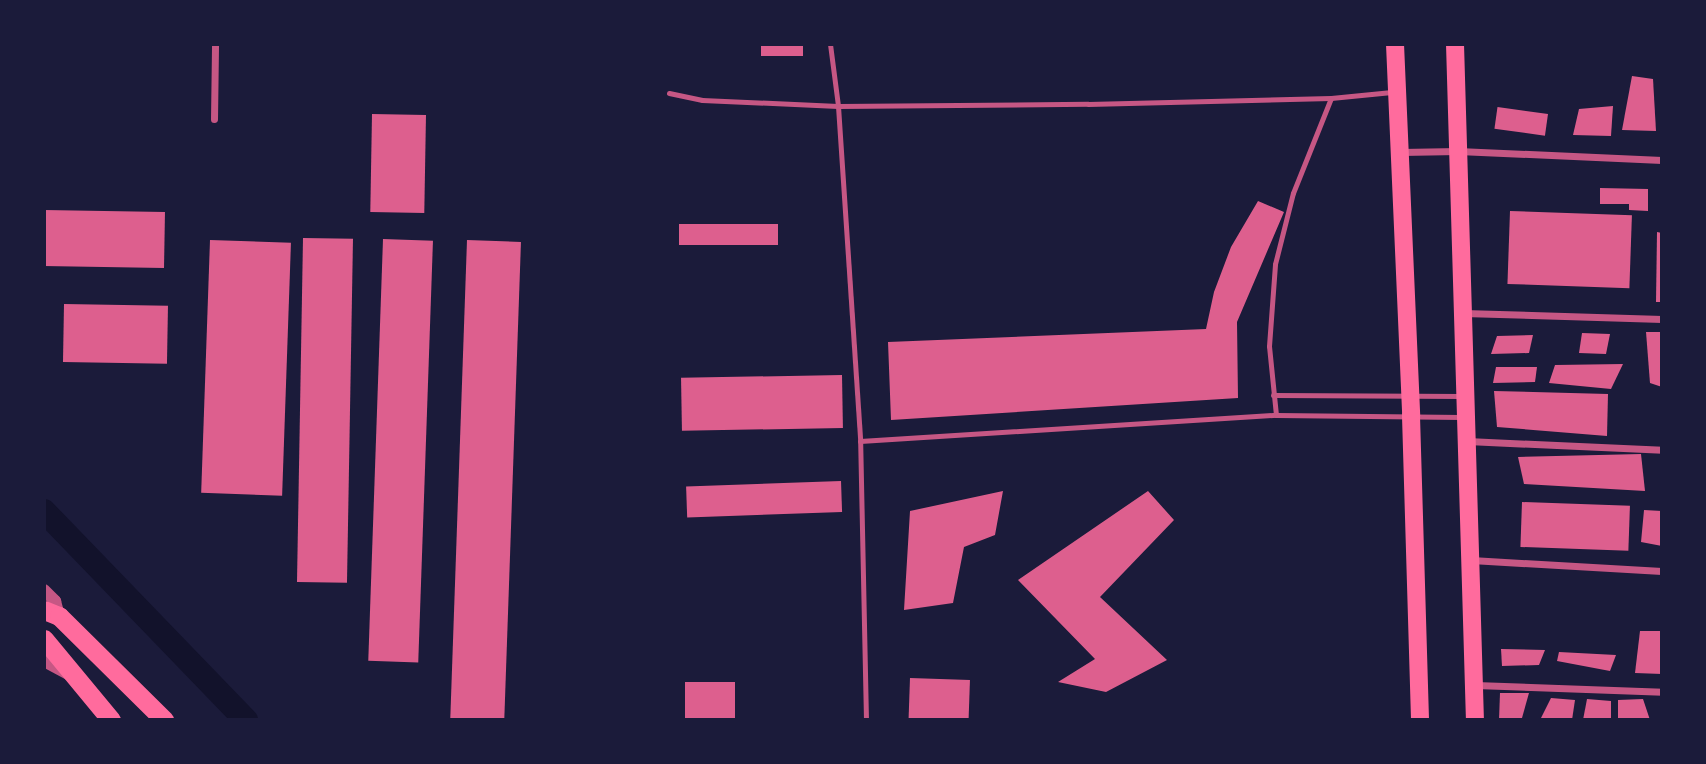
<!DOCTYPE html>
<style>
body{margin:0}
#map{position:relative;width:1706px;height:764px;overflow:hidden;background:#1b1b3a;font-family:"Libre Baskerville",serif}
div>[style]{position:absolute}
.canal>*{height:24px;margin:-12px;padding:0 12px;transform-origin:12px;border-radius:12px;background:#12122b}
.building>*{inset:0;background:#dd5f8e;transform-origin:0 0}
.service>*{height:5px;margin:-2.5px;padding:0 2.5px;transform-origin:2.5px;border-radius:2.5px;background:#c65784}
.minor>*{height:7px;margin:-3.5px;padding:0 3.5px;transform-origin:3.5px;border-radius:3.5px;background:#c65784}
.tertiary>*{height:12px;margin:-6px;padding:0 6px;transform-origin:6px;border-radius:6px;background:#c65784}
.primary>*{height:18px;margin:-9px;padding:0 9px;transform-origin:9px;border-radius:9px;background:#ff6b9d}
.trunk>*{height:19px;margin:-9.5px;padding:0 9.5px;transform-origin:9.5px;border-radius:9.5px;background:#ff6b9d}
span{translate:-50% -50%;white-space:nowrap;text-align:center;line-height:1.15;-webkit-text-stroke:5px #1b1b3a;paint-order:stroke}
.frame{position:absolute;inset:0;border:46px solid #1b1b3a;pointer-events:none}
</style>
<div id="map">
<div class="canal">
<div style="left:44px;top:511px;width:291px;rotate:46deg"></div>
</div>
<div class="building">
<div style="left:761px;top:44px;width:42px;height:12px"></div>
<div style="clip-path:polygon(1632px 76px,1653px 79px,1656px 131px,1622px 130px)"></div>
<div style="clip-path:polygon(1613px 106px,1611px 136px,1573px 135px,1579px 109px)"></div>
<div style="left:372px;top:114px;width:54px;height:98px;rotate:1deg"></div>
<div style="left:1548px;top:114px;width:22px;height:51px;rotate:98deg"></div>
<div style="clip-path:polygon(1600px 188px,1648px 189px,1648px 211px,1629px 210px,1629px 204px,1600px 204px)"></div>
<div style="clip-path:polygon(1258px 201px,1284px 212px,1237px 322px,1238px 398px,891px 420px,888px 342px,1206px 329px,1214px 292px,1231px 247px)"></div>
<div style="left:44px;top:210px;width:121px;height:56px;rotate:1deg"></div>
<div style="left:1510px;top:211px;width:122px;height:73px;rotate:2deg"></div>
<div style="left:778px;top:224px;width:21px;height:99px;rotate:90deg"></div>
<div style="clip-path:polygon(1657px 232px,1662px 233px,1662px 302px,1656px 302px)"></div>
<div style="left:303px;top:238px;width:50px;height:344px;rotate:1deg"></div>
<div style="left:383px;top:239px;width:50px;height:422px;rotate:2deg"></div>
<div style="left:210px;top:240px;width:81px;height:253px;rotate:2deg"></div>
<div style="left:467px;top:240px;width:54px;height:480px;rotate:2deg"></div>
<div style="left:64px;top:304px;width:104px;height:58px;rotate:1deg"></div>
<div style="clip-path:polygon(1646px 332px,1662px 332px,1662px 387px,1650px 383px)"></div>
<div style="clip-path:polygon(1582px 333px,1610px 334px,1606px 354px,1579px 353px)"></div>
<div style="clip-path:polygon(1533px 335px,1529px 353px,1491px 354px,1497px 336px)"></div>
<div style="clip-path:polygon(1623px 364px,1611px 389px,1549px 383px,1555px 365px)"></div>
<div style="clip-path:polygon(1496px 367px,1537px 367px,1535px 382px,1493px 383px)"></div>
<div style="left:842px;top:375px;width:53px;height:161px;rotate:89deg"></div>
<div style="clip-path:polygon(1494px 391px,1608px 394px,1607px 436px,1497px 427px)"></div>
<div style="clip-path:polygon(1641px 454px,1645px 491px,1524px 484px,1518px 457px)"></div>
<div style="left:841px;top:481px;width:31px;height:155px;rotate:88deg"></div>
<div style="clip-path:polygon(1003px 491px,995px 535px,964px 547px,953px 603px,904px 610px,910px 511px)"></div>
<div style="clip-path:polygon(1148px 491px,1174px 520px,1100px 597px,1167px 660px,1106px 692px,1058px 682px,1095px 659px,1018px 580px)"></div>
<div style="left:1522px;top:502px;width:108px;height:45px;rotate:2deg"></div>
<div style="clip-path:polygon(1644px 510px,1662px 511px,1662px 546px,1641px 542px)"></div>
<div style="clip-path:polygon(1640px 631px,1662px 631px,1662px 674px,1635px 673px)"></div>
<div style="clip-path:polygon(1501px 649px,1545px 650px,1539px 665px,1502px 666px)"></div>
<div style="clip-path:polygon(1559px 652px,1616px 655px,1610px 671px,1557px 661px)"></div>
<div style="left:910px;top:678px;width:60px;height:42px;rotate:2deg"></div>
<div style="left:685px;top:682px;width:50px;height:38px"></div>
<div style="clip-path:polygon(1500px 693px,1529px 693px,1522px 718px,1499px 720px)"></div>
<div style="clip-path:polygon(1551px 698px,1575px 700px,1572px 720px,1540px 720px)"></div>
<div style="clip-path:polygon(1587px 699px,1611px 701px,1611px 720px,1583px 720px)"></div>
<div style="clip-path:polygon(1643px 699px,1650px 720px,1618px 720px,1618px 700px)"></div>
</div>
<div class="service">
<div style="left:830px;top:44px;width:63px;rotate:82.6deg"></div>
<div style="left:838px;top:106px;width:336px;rotate:86.2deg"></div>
<div style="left:669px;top:93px;width:34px;rotate:12deg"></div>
<div style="left:702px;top:100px;width:136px;rotate:2.5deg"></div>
<div style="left:838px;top:106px;width:250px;rotate:-0.5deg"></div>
<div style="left:1088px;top:104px;width:243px;rotate:-1.4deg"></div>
<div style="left:1331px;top:98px;width:61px;rotate:-5.6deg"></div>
<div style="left:1273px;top:395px;width:189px;rotate:0.3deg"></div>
<div style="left:1276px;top:415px;width:69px;rotate:-95.8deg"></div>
<div style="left:1269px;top:346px;width:82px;rotate:-85.8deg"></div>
<div style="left:1275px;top:264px;width:73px;rotate:-75.8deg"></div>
<div style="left:1293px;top:193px;width:102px;rotate:-68.2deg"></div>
<div style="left:866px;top:720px;width:279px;rotate:-91.2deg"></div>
<div style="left:860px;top:441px;width:417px;rotate:-3.6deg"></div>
<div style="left:1276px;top:415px;width:186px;rotate:0.6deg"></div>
</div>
<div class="minor">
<div style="left:214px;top:119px;width:75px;rotate:-89.2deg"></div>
<div style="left:1401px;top:152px;width:57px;rotate:-1deg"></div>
<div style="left:1458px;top:151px;width:204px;rotate:2.5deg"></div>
<div style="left:1463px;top:313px;width:199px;rotate:1.7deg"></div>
<div style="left:1467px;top:441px;width:195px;rotate:2.6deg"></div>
<div style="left:1471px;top:560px;width:191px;rotate:3.3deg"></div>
<div style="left:1475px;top:685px;width:187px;rotate:2.1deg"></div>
</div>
<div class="tertiary">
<div style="left:44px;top:590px;width:16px;rotate:45deg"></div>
<div style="left:55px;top:601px;width:16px;rotate:75deg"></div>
<div style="left:44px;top:661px;width:30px;rotate:28deg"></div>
</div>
<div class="primary">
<div style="left:1395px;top:44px;width:372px;rotate:87.5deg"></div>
<div style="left:1411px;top:416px;width:304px;rotate:88.3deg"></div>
<div style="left:1455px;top:44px;width:676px;rotate:88.31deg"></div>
</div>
<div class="trunk">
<div style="left:44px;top:610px;width:16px;rotate:22deg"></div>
<div style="left:59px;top:616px;width:148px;rotate:44.7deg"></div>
<div style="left:44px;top:639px;width:105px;rotate:50.4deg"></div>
</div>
<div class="frame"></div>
</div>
